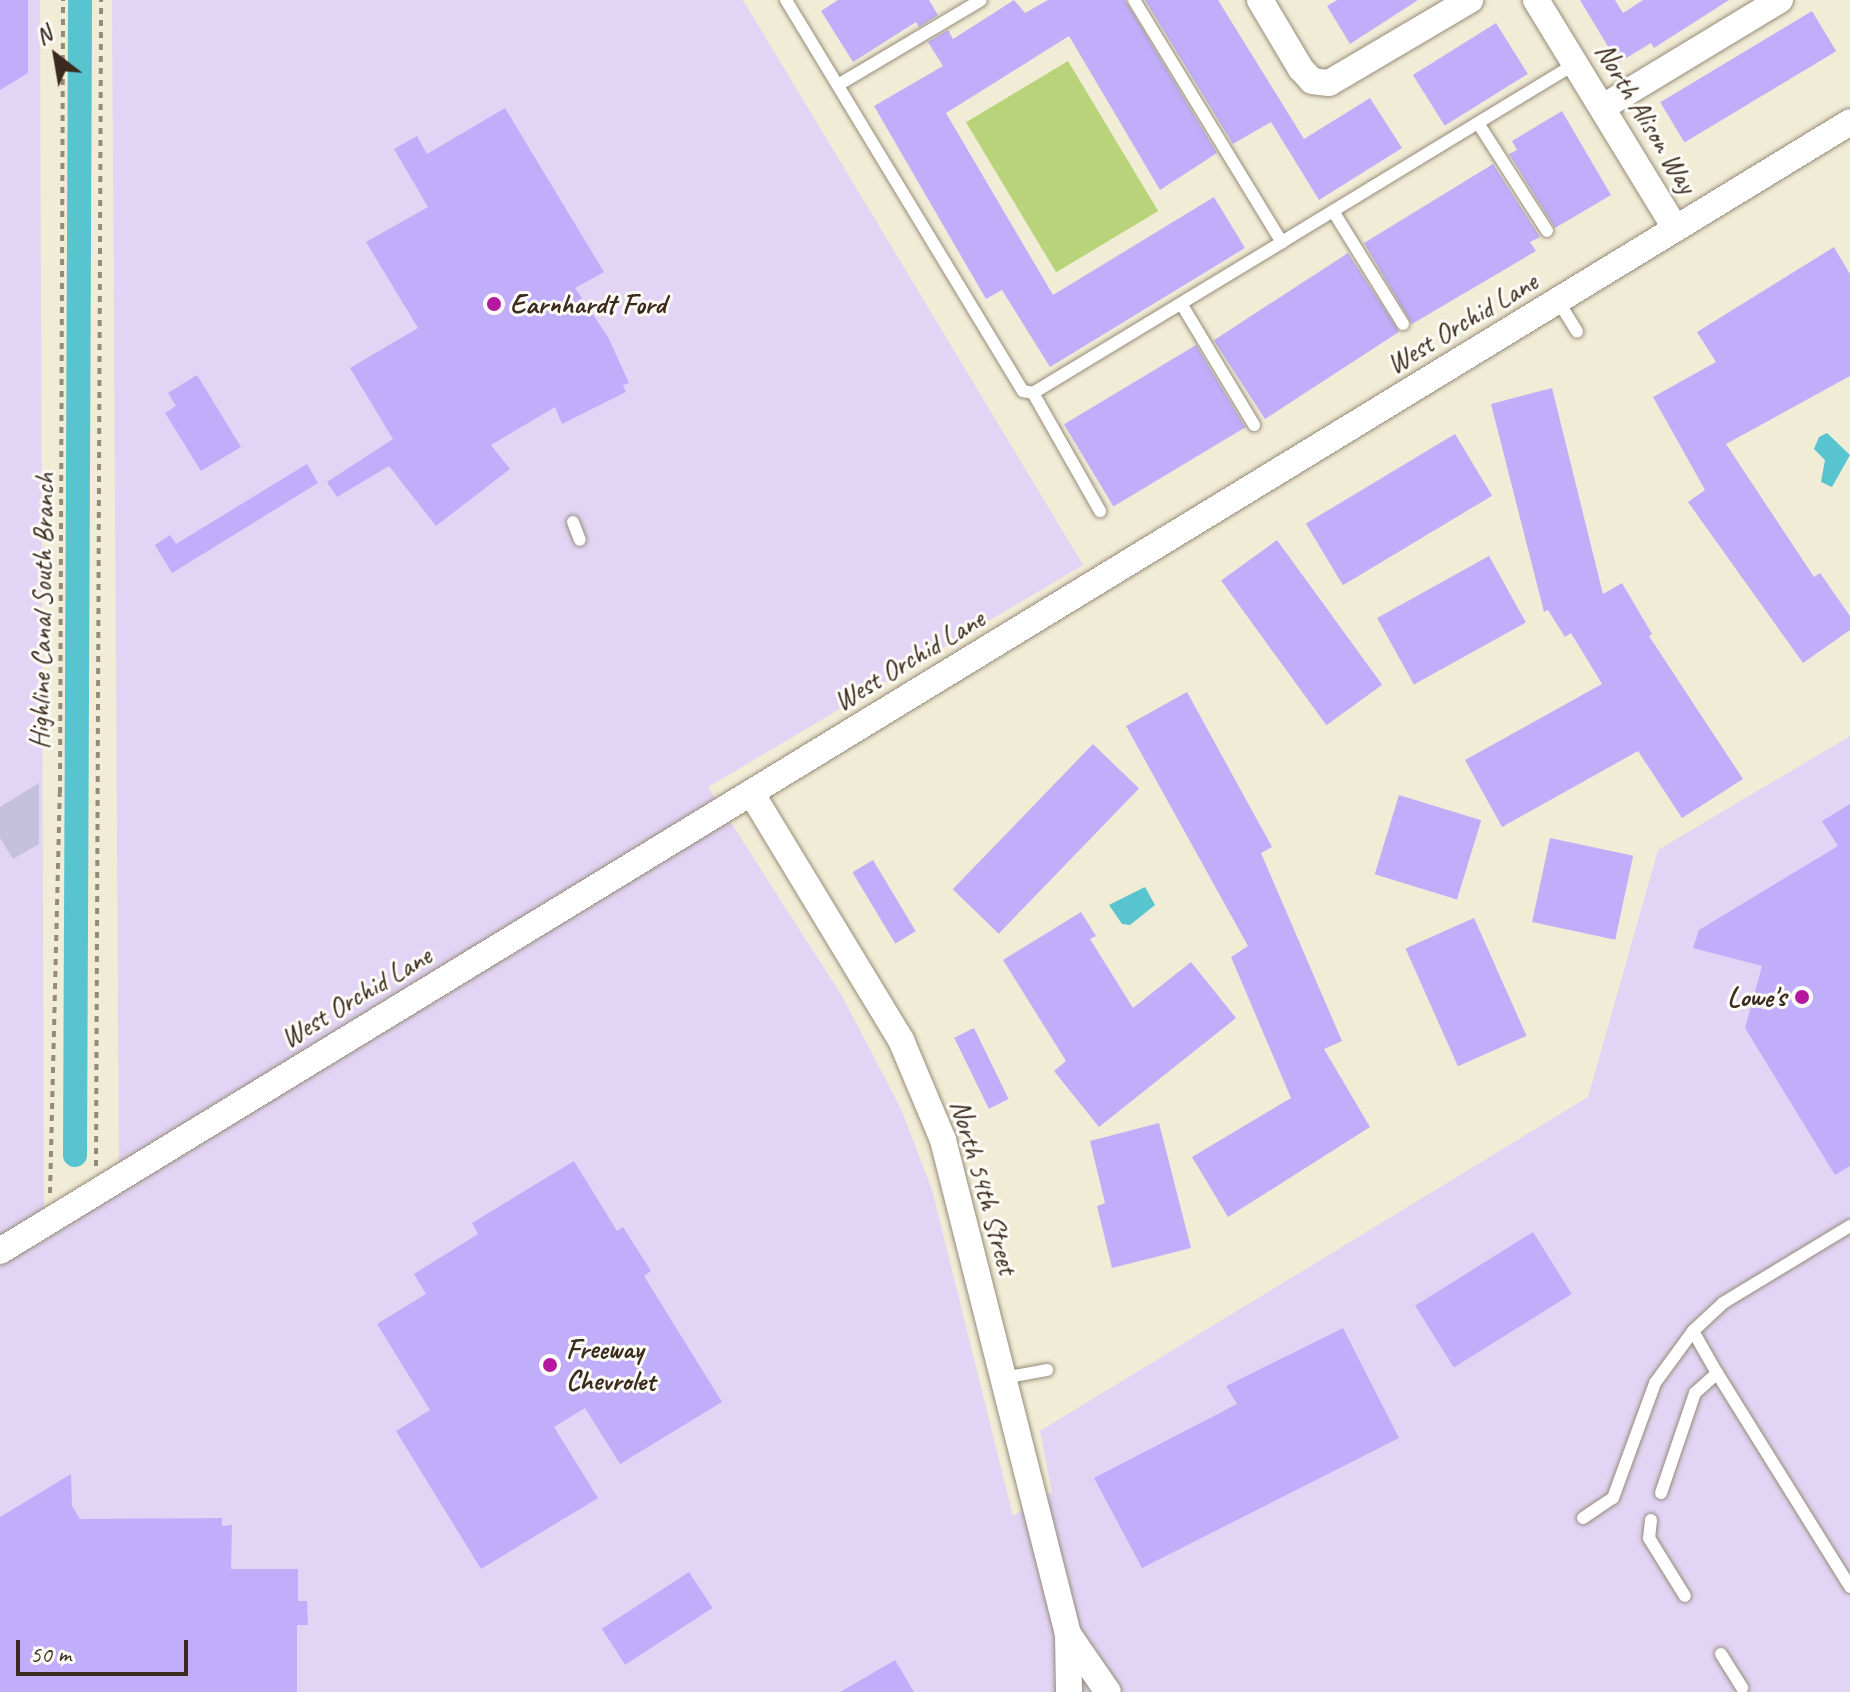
<!DOCTYPE html>
<style>
body{margin:0}
#map{position:relative;width:1850px;height:1692px;overflow:hidden;background:#f1ecd6;font-family:Caveat,sans-serif}
div>[style]{position:absolute}
.built>*{inset:0;background:#e1d4f4}
.industrial>*{inset:0;background:#c5c0db}
.green>*{inset:0;background:#b8d379;transform-origin:0 0}
.water>*{inset:0;background:#57c4cf}
.canal>*{height:24px;margin:-12px;padding:0 12px;transform-origin:12px;border-radius:12px;background:#57c4cf}
.building>*{inset:0;background:#c1aefb;transform-origin:0 0}
.path>*{height:4px;margin-top:-2px;transform-origin:0;background:repeating-linear-gradient(90deg,#968b7a 0 6px,transparent 0 12px)}
.roads{filter:drop-shadow(0 0 2px #968b7a) drop-shadow(0 0 2px #968b7a)}
.lane>*{height:12px;margin:-6px;padding:0 6px;transform-origin:6px;border-radius:6px;background:#fff}
.street>*{height:26px;margin:-13px;padding:0 13px;transform-origin:13px;border-radius:13px;background:#fff}
.dots>*{width:22px;height:22px;translate:-50% -50%;box-sizing:border-box;border:4px solid #fdfcf7;border-radius:50%}
span{translate:-50% -50%;white-space:nowrap;text-align:center;line-height:1.15;-webkit-text-stroke:6px #fdfcf7;paint-order:stroke}
.street-label{font-size:28px;color:#3b2a1e}
.poi-label{font-size:28px;color:#3b2a1e;font-weight:700}
.left{translate:0 -50%;text-align:left}
.right{translate:-100% -50%;text-align:right}
.north{position:absolute;left:16px;top:16px;width:80px;height:80px;-webkit-text-stroke:6px #fdfcf7;paint-order:stroke;rotate:329deg;font-size:22px;font-weight:700;line-height:32px;text-align:center;color:#3b2a1e}
.north::after{content:'';display:block;margin:auto;width:28px;height:36px;background:#3b2a1e;clip-path:polygon(50% 0,100% 100%,50% 72%,0 100%)}
.scale{position:absolute;left:16px;top:1640px;width:172px;height:36px;box-sizing:border-box;border:4px solid #3b2a1e;border-top:0;padding-left:10px;font-size:24px;line-height:28px;white-space:nowrap;color:#3b2a1e;-webkit-text-stroke:6px #fdfcf7;paint-order:stroke}
</style>
<div id="map">
<div class="built">
<div style="clip-path:polygon(0 0,40px 0,44px 1225px,119px 1178px,112px 0,743px 0,1083px 565px,708px 787px,842px 996px,901px 1109px,932px 1190px,1013px 1516px,1052px 1492px,1040px 1431px,1588px 1097px,1658px 850px,1850px 736px,1850px 1692px,0 1692px)"></div>
</div>
<div class="industrial">
<div style="clip-path:polygon(39px 783px,39px 844px,13px 859px,0 838px,0 807px)"></div>
</div>
<div class="green">
<div style="left:1068px;top:61px;width:175px;height:119px;rotate:59deg"></div>
</div>
<div class="water">
<div style="clip-path:polygon(1827px 433px,1850px 455px,1832px 487px,1821px 482px,1825px 460px,1814px 449px,1819px 437px)"></div>
<div style="clip-path:polygon(1145px 887px,1155px 905px,1130px 925px,1122px 924px,1109px 905px)"></div>
</div>
<div class="canal">
<div style="left:75px;top:1155px;width:1155px;rotate:-89.75deg"></div>
</div>
<div class="building">
<div style="clip-path:polygon(0 0,28px 0,28px 73px,0 90px)"></div>
<div style="clip-path:polygon(838px 0,929px 0,938px 15px,919px 27px,916px 22px,853px 62px,821px 11px)"></div>
<div style="clip-path:polygon(1014px 0,1025px 13px,1048px 0,1125px 0,1217px 153px,1160px 190px,1069px 36px,946px 113px,1053px 295px,1214px 197px,1245px 248px,1050px 367px,1002px 290px,986px 299px,874px 106px,943px 66px,928px 42px,948px 30px,953px 39px)"></div>
<div style="clip-path:polygon(1145px 0,1218px 0,1304px 139px,1370px 98px,1402px 148px,1319px 200px,1271px 122px,1233px 144px)"></div>
<div style="clip-path:polygon(1337px 0,1418px 0,1350px 44px,1327px 6px)"></div>
<div style="clip-path:polygon(1580px 0,1615px 0,1623px 13px,1643px 0,1729px 0,1654px 48px,1651px 43px,1618px 63px)"></div>
<div style="left:1812px;top:11px;width:47px;height:177px;rotate:59deg"></div>
<div style="left:1496px;top:23px;width:60px;height:98px;rotate:58deg"></div>
<div style="clip-path:polygon(505px 108px,604px 272px,575px 288px,608px 337px,629px 383px,623px 385px,626px 392px,562px 424px,555px 407px,491px 445px,510px 469px,436px 526px,389px 466px,337px 497px,327px 482px,393px 439px,350px 368px,418px 328px,366px 242px,428px 207px,394px 149px,417px 136px,427px 154px)"></div>
<div style="clip-path:polygon(1562px 111px,1611px 195px,1555px 228px,1509px 154px,1517px 150px,1512px 141px)"></div>
<div style="clip-path:polygon(1493px 164px,1540px 237px,1530px 242px,1536px 251px,1412px 324px,1364px 243px)"></div>
<div style="clip-path:polygon(1834px 247px,1850px 274px,1850px 376px,1726px 444px,1814px 577px,1820px 573px,1850px 616px,1850px 630px,1803px 663px,1688px 502px,1705px 490px,1653px 397px,1716px 362px,1697px 332px)"></div>
<div style="left:1348px;top:253px;width:94px;height:160px;rotate:57deg"></div>
<div style="left:1196px;top:345px;width:96px;height:154px;rotate:59deg"></div>
<div style="clip-path:polygon(197px 375px,241px 447px,201px 471px,165px 413px,176px 406px,168px 393px)"></div>
<div style="clip-path:polygon(1552px 388px,1603px 594px,1622px 583px,1652px 634px,1649px 636px,1743px 779px,1682px 818px,1638px 751px,1502px 827px,1465px 760px,1602px 684px,1571px 633px,1565px 637px,1548px 610px,1544px 612px,1491px 404px)"></div>
<div style="left:1455px;top:434px;width:72px;height:174px;rotate:59deg"></div>
<div style="clip-path:polygon(307px 464px,318px 483px,172px 573px,155px 545px,170px 535px,176px 544px)"></div>
<div style="left:1277px;top:540px;width:179px;height:69px;rotate:54deg"></div>
<div style="left:1489px;top:556px;width:76px;height:128px;rotate:61deg"></div>
<div style="clip-path:polygon(1187px 692px,1272px 847px,1261px 853px,1342px 1041px,1324px 1049px,1370px 1127px,1228px 1217px,1192px 1157px,1291px 1098px,1231px 957px,1248px 946px,1126px 726px)"></div>
<div style="left:1093px;top:744px;width:64px;height:202px;rotate:44deg"></div>
<div style="left:1399px;top:795px;width:86px;height:83px;rotate:17deg"></div>
<div style="clip-path:polygon(1850px 804px,1850px 1166px,1835px 1175px,1745px 1028px,1762px 966px,1693px 948px,1699px 930px,1838px 846px,1822px 821px)"></div>
<div style="left:1550px;top:838px;width:85px;height:86px;rotate:12deg"></div>
<div style="left:873px;top:860px;width:83px;height:24px;rotate:59deg"></div>
<div style="clip-path:polygon(1081px 912px,1096px 936px,1090px 939px,1133px 1008px,1191px 962px,1236px 1018px,1099px 1127px,1054px 1071px,1066px 1061px,1003px 960px)"></div>
<div style="left:1474px;top:918px;width:129px;height:75px;rotate:66deg"></div>
<div style="left:974px;top:1028px;width:79px;height:22px;rotate:64deg"></div>
<div style="clip-path:polygon(1159px 1123px,1191px 1248px,1112px 1268px,1097px 1206px,1105px 1203px,1090px 1141px)"></div>
<div style="clip-path:polygon(574px 1161px,617px 1231px,623px 1227px,651px 1271px,644px 1276px,722px 1402px,620px 1464px,585px 1408px,554px 1427px,598px 1498px,481px 1569px,396px 1431px,430px 1410px,377px 1324px,426px 1294px,414px 1274px,478px 1234px,472px 1223px)"></div>
<div style="left:1533px;top:1232px;width:73px;height:139px;rotate:58deg"></div>
<div style="clip-path:polygon(1343px 1328px,1399px 1438px,1142px 1568px,1094px 1478px,1237px 1404px,1226px 1386px)"></div>
<div style="clip-path:polygon(71px 1474px,72px 1506px,80px 1519px,222px 1518px,222px 1526px,232px 1525px,231px 1569px,298px 1569px,298px 1601px,307px 1601px,308px 1625px,297px 1625px,297px 1692px,0 1692px,0 1517px)"></div>
<div style="left:689px;top:1572px;width:43px;height:104px;rotate:57deg"></div>
<div style="clip-path:polygon(895px 1660px,914px 1692px,840px 1692px)"></div>
</div>
<div class="path">
<div style="left:96px;top:1166px;width:1166px;rotate:-89.75deg"></div>
<div style="left:50px;top:1193px;width:400px;rotate:-88.6deg"></div>
<div style="left:60px;top:793px;width:793px;rotate:-89.78deg"></div>
</div>
<div class="roads">
<div class="lane">
<div style="left:786px;top:0;width:457px;rotate:58.8deg"></div>
<div style="left:1023px;top:391px;width:10px;rotate:11deg"></div>
<div style="left:1033px;top:393px;width:291px;rotate:-31.2deg"></div>
<div style="left:1134px;top:0;width:284px;rotate:58.6deg"></div>
<div style="left:1282px;top:242px;width:344px;rotate:-31.3deg"></div>
<div style="left:838px;top:85px;width:166px;rotate:-30.7deg"></div>
<div style="left:1478px;top:123px;width:128px;rotate:57.4deg"></div>
<div style="left:1333px;top:211px;width:133px;rotate:58.2deg"></div>
<div style="left:1558px;top:301px;width:36px;rotate:58deg"></div>
<div style="left:1182px;top:305px;width:140px;rotate:59deg"></div>
<div style="left:1033px;top:393px;width:136px;rotate:60.4deg"></div>
<div style="left:573px;top:522px;width:19px;rotate:69deg"></div>
<div style="left:1693px;top:1331px;width:48px;rotate:60.3deg"></div>
<div style="left:1003px;top:1378px;width:45px;rotate:-10.3deg"></div>
<div style="left:1661px;top:1493px;width:106px;rotate:-71.2deg"></div>
<div style="left:1695px;top:1393px;width:30px;rotate:-42deg"></div>
<div style="left:1717px;top:1373px;width:252px;rotate:58.1deg"></div>
<div style="left:1583px;top:1518px;width:36px;rotate:-34deg"></div>
<div style="left:1613px;top:1498px;width:122px;rotate:-69.9deg"></div>
<div style="left:1655px;top:1383px;width:64px;rotate:-53.8deg"></div>
<div style="left:1693px;top:1331px;width:41px;rotate:-43deg"></div>
<div style="left:1723px;top:1303px;width:149px;rotate:-31.2deg"></div>
<div style="left:1651px;top:1520px;width:18px;rotate:96deg"></div>
<div style="left:1649px;top:1538px;width:68px;rotate:58.2deg"></div>
<div style="left:1721px;top:1654px;width:40px;rotate:58deg"></div>
</div>
<div class="street">
<div style="left:1260px;top:0;width:80px;rotate:59.3deg"></div>
<div style="left:1301px;top:69px;width:16px;rotate:47deg"></div>
<div style="left:1312px;top:81px;width:17px;rotate:7deg"></div>
<div style="left:1329px;top:83px;width:164px;rotate:-30.5deg"></div>
<div style="left:1536px;top:0;width:268px;rotate:58.6deg"></div>
<div style="left:1603px;top:107px;width:207px;rotate:-31.2deg"></div>
<div style="left:752px;top:794px;width:288px;rotate:58.8deg"></div>
<div style="left:901px;top:1040px;width:108px;rotate:67.2deg"></div>
<div style="left:943px;top:1140px;width:510px;rotate:75.8deg"></div>
<div style="left:1068px;top:1634px;width:58px;rotate:89deg"></div>
<div style="left:0;top:1251px;width:2167px;rotate:-31.39deg"></div>
<div style="left:1068px;top:1634px;width:70px;rotate:55.4deg"></div>
</div>
</div>
<div class="dots">
<div style="left:494px;top:304px;background:#b5179e"></div>
<div style="left:1802px;top:997px;background:#b5179e"></div>
<div style="left:550px;top:1365px;background:#b5179e"></div>
</div>
<div class="street-label">
<span style="left:1646px;top:118px;rotate:59deg">North Alison Way</span>
<span style="left:1462px;top:323px;rotate:-31deg">West Orchid Lane</span>
<span style="left:42px;top:611px;rotate:-89deg">Highline Canal South Branch</span>
<span style="left:909px;top:660px;rotate:-31deg">West Orchid Lane</span>
<span style="left:356px;top:997px;rotate:-31deg">West Orchid Lane</span>
<span style="left:984px;top:1187px;rotate:74deg">North 54th Street</span>
</div>
<div class="poi-label">
<span class="left" style="left:510px;top:304px">Earnhardt Ford</span>
<span class="right" style="left:1786px;top:997px">Lowe's</span>
<span class="left" style="left:566px;top:1365px">Freeway<br>Chevrolet</span>
</div>
<div class="north">N</div>
<div class="scale">50 m</div>
</div>
